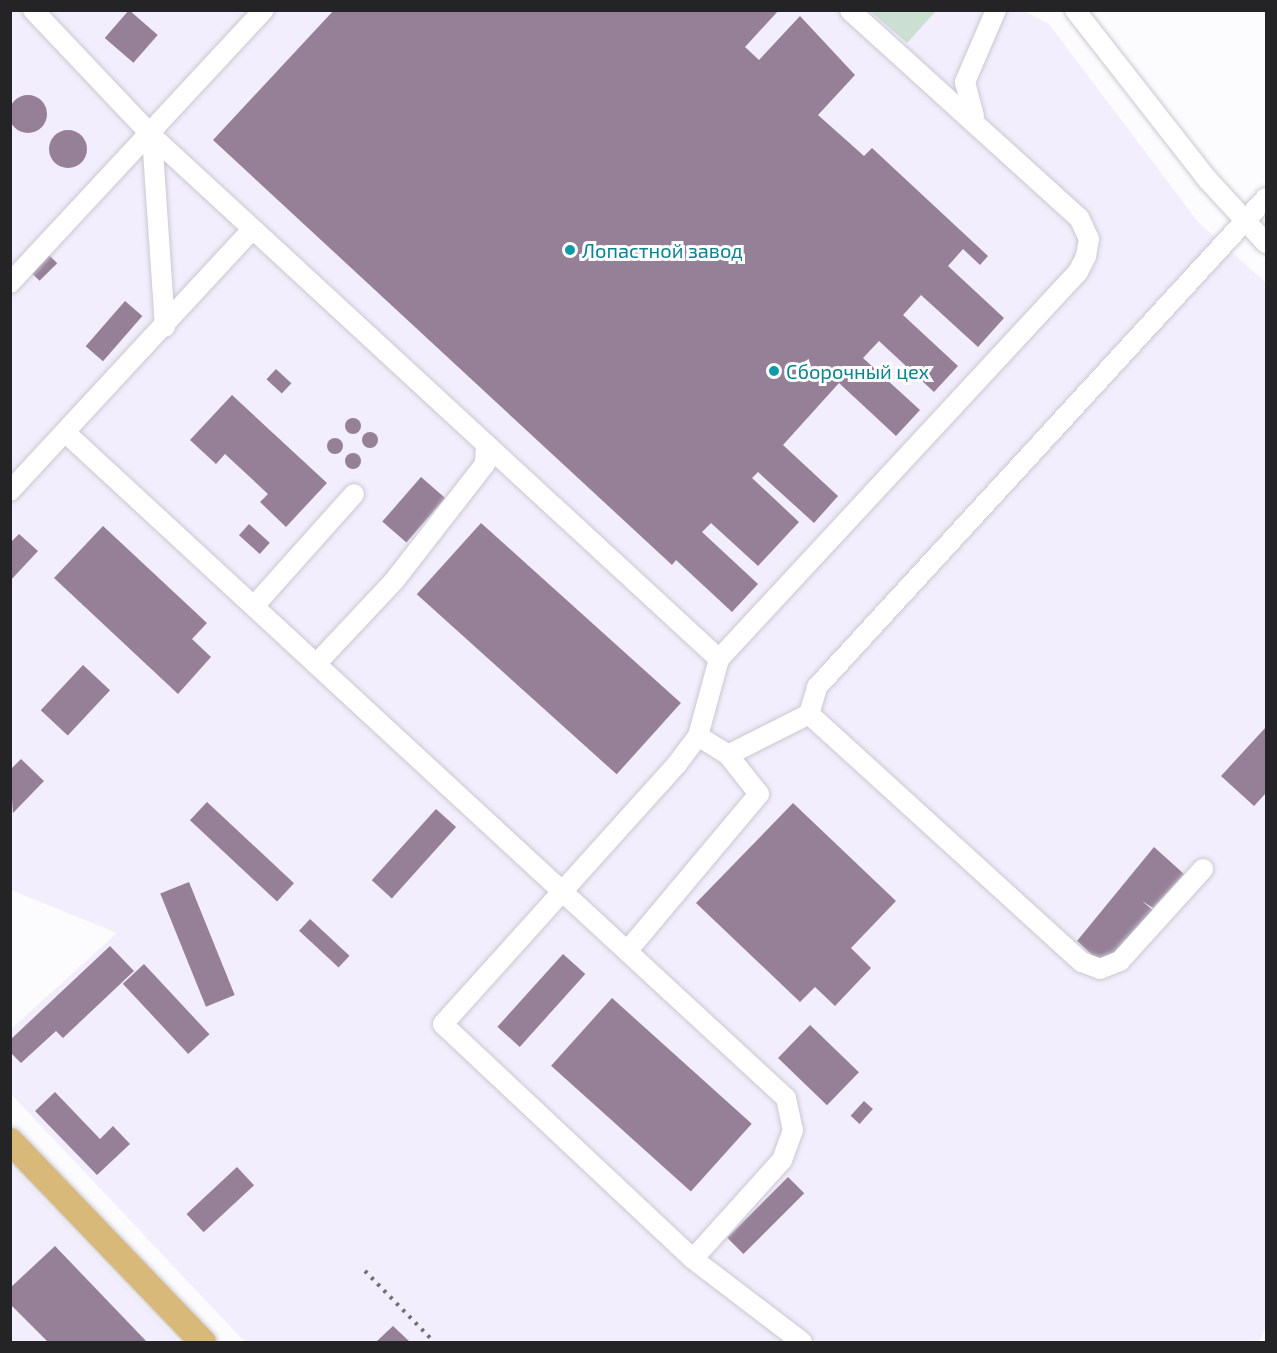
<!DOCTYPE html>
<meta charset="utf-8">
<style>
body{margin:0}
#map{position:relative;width:1277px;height:1353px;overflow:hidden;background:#fcfbfe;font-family:"Exo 2",sans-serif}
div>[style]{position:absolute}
.built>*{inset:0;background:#f2eefd}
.green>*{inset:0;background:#cbdfd3}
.building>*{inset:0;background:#958098;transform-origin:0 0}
.round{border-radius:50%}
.roads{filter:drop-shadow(0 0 2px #cac8d0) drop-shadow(0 0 2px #cac8d0)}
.minor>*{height:20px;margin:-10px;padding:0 10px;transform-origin:10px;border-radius:10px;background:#fff}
.major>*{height:26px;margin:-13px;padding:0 13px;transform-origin:13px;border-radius:13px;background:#d8b979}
.rail>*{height:4px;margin-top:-2px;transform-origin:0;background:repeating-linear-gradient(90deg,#6f6e71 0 3px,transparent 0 9px)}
.dots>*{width:16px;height:16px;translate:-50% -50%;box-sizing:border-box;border:3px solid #fff;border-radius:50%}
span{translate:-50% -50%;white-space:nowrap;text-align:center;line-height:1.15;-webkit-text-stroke:6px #fff;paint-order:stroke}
.culture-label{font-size:20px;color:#0d838f}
.left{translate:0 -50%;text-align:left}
.frame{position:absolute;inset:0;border:12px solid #242326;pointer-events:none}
</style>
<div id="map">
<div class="built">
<div style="clip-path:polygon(11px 11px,1024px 11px,1049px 24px,1198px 222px,1266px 283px,1266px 1327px,1259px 1342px,245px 1342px,11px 1094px,10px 1030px,117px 933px,11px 890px)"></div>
<div style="clip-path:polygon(10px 1165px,140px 1301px,179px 1342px,11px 1342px)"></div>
</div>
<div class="green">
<div style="clip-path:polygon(870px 11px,936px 11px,907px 43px)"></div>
</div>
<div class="building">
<div style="left:129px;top:10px;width:38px;height:37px;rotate:41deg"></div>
<div style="clip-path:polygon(334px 10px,779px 10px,745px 47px,759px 60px,800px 16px,855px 75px,818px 115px,864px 156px,872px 148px,988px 256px,980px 265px,963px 249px,948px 266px,1004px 318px,978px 347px,921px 295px,903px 315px,958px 366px,934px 392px,879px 341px,863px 358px,920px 410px,896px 436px,839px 383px,783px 445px,838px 496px,814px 523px,758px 472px,752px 478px,799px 522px,758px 566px,711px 523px,702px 532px,758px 584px,732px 612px,676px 560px,672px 565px,213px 140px)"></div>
<div class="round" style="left:9px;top:95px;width:38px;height:38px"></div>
<div class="round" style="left:49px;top:130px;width:38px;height:38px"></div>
<div style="left:48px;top:254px;width:13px;height:25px;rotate:45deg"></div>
<div style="left:125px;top:301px;width:23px;height:60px;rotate:41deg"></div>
<div style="left:276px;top:369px;width:21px;height:14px;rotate:43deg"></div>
<div style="clip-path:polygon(232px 395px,327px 483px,286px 527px,260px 502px,268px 494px,225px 454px,216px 464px,190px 440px)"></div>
<div class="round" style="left:345px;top:418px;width:16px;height:16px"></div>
<div class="round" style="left:362px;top:432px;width:16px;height:16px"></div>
<div class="round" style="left:327px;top:438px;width:16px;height:16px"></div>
<div class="round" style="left:345px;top:453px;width:16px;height:16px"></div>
<div style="left:421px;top:477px;width:32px;height:59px;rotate:41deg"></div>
<div style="left:481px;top:523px;width:269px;height:96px;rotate:42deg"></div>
<div style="left:249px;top:524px;width:28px;height:15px;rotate:42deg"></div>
<div style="clip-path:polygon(103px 526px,207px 623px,192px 639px,211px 657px,178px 694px,54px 578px)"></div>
<div style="clip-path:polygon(19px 534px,38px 551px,10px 581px,10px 543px)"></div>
<div style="left:83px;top:665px;width:37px;height:62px;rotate:43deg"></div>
<div style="clip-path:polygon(1266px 727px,1266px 793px,1254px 806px,1221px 776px)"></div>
<div style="clip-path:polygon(21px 759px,44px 781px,13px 813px,10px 770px)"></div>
<div style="left:207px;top:802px;width:119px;height:25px;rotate:43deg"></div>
<div style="clip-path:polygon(793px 803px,896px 901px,851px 948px,871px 968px,835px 1006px,815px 987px,800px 1002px,696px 903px)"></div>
<div style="left:436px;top:809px;width:27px;height:96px;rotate:42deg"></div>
<div style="clip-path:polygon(1154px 847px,1184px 874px,1153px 908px,1142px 901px,1154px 911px,1104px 966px,1077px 941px)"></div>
<div style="left:189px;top:882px;width:122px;height:31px;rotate:68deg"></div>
<div style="left:310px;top:919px;width:54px;height:16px;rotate:43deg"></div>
<div style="clip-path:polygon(110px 946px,134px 971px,63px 1038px,56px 1031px,21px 1063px,10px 1052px,10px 1040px)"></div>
<div style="left:563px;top:954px;width:30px;height:98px;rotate:42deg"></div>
<div style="left:144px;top:964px;width:96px;height:29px;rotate:47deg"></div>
<div style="left:612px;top:998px;width:188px;height:91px;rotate:42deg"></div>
<div style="left:810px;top:1025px;width:68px;height:46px;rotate:44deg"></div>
<div style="clip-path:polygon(55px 1092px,100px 1139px,113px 1126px,130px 1144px,97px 1175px,35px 1111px)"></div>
<div style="left:864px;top:1101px;width:12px;height:20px;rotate:42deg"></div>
<div style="left:237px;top:1167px;width:25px;height:69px;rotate:47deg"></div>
<div style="left:788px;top:1177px;width:23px;height:86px;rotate:45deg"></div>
<div style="clip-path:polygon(55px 1246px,147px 1342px,48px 1342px,10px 1304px,10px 1288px)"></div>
<div style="clip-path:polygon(393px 1326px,410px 1342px,376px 1342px)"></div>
</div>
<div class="roads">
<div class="minor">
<div style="left:33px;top:10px;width:173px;rotate:46.6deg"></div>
<div style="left:152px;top:136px;width:771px;rotate:42.69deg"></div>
<div style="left:1075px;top:10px;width:216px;rotate:52deg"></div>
<div style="left:1208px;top:180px;width:86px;rotate:47.4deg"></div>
<div style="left:974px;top:116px;width:35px;rotate:-105deg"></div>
<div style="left:965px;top:82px;width:78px;rotate:-66.7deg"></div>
<div style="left:152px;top:136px;width:191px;rotate:86.1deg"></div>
<div style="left:10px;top:283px;width:373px;rotate:-47.1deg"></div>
<div style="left:66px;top:433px;width:980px;rotate:42.73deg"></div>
<div style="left:786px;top:1098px;width:33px;rotate:78deg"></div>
<div style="left:793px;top:1130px;width:32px;rotate:110deg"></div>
<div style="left:782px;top:1160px;width:133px;rotate:132deg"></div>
<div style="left:10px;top:491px;width:356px;rotate:-47.2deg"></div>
<div style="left:254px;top:606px;width:150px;rotate:-48.2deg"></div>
<div style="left:317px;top:663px;width:112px;rotate:-46.8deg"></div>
<div style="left:394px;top:581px;width:148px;rotate:-52.1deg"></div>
<div style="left:485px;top:464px;width:18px;rotate:-87deg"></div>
<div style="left:809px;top:714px;width:369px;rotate:42.3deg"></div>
<div style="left:1082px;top:962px;width:19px;rotate:21deg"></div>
<div style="left:1100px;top:969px;width:22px;rotate:-22deg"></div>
<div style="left:1120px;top:961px;width:124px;rotate:-47.9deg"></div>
<div style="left:698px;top:736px;width:36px;rotate:32deg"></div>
<div style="left:728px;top:755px;width:91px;rotate:-26.8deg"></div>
<div style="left:809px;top:714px;width:28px;rotate:-73deg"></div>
<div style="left:817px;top:687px;width:664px;rotate:-47.44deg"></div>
<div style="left:629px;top:949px;width:202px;rotate:-50deg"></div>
<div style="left:759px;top:794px;width:50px;rotate:-128.5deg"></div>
<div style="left:802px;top:1342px;width:137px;rotate:-142.7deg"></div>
<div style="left:693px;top:1259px;width:343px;rotate:-136.8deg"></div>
<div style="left:443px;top:1024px;width:350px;rotate:-48deg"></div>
<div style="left:677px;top:764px;width:35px;rotate:-53deg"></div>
<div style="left:698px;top:736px;width:80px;rotate:-74.7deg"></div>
<div style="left:719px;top:659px;width:528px;rotate:-47.15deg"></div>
<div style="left:1078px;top:272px;width:18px;rotate:-63deg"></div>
<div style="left:1086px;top:256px;width:17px;rotate:-80deg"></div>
<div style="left:1089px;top:239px;width:23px;rotate:-115deg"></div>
<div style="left:1079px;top:218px;width:309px;rotate:-137.8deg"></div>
</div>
<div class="major">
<div style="left:10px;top:1141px;width:279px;rotate:46.2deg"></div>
</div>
</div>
<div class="rail">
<div style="left:365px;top:1271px;width:99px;rotate:45.8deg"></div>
</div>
<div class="dots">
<div style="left:570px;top:250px;background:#0f9aa8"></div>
<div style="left:774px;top:371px;background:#0f9aa8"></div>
</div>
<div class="culture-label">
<span class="left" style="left:582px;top:250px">Лопастной завод</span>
<span class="left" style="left:786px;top:371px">Сборочный цех</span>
</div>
<div class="frame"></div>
</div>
